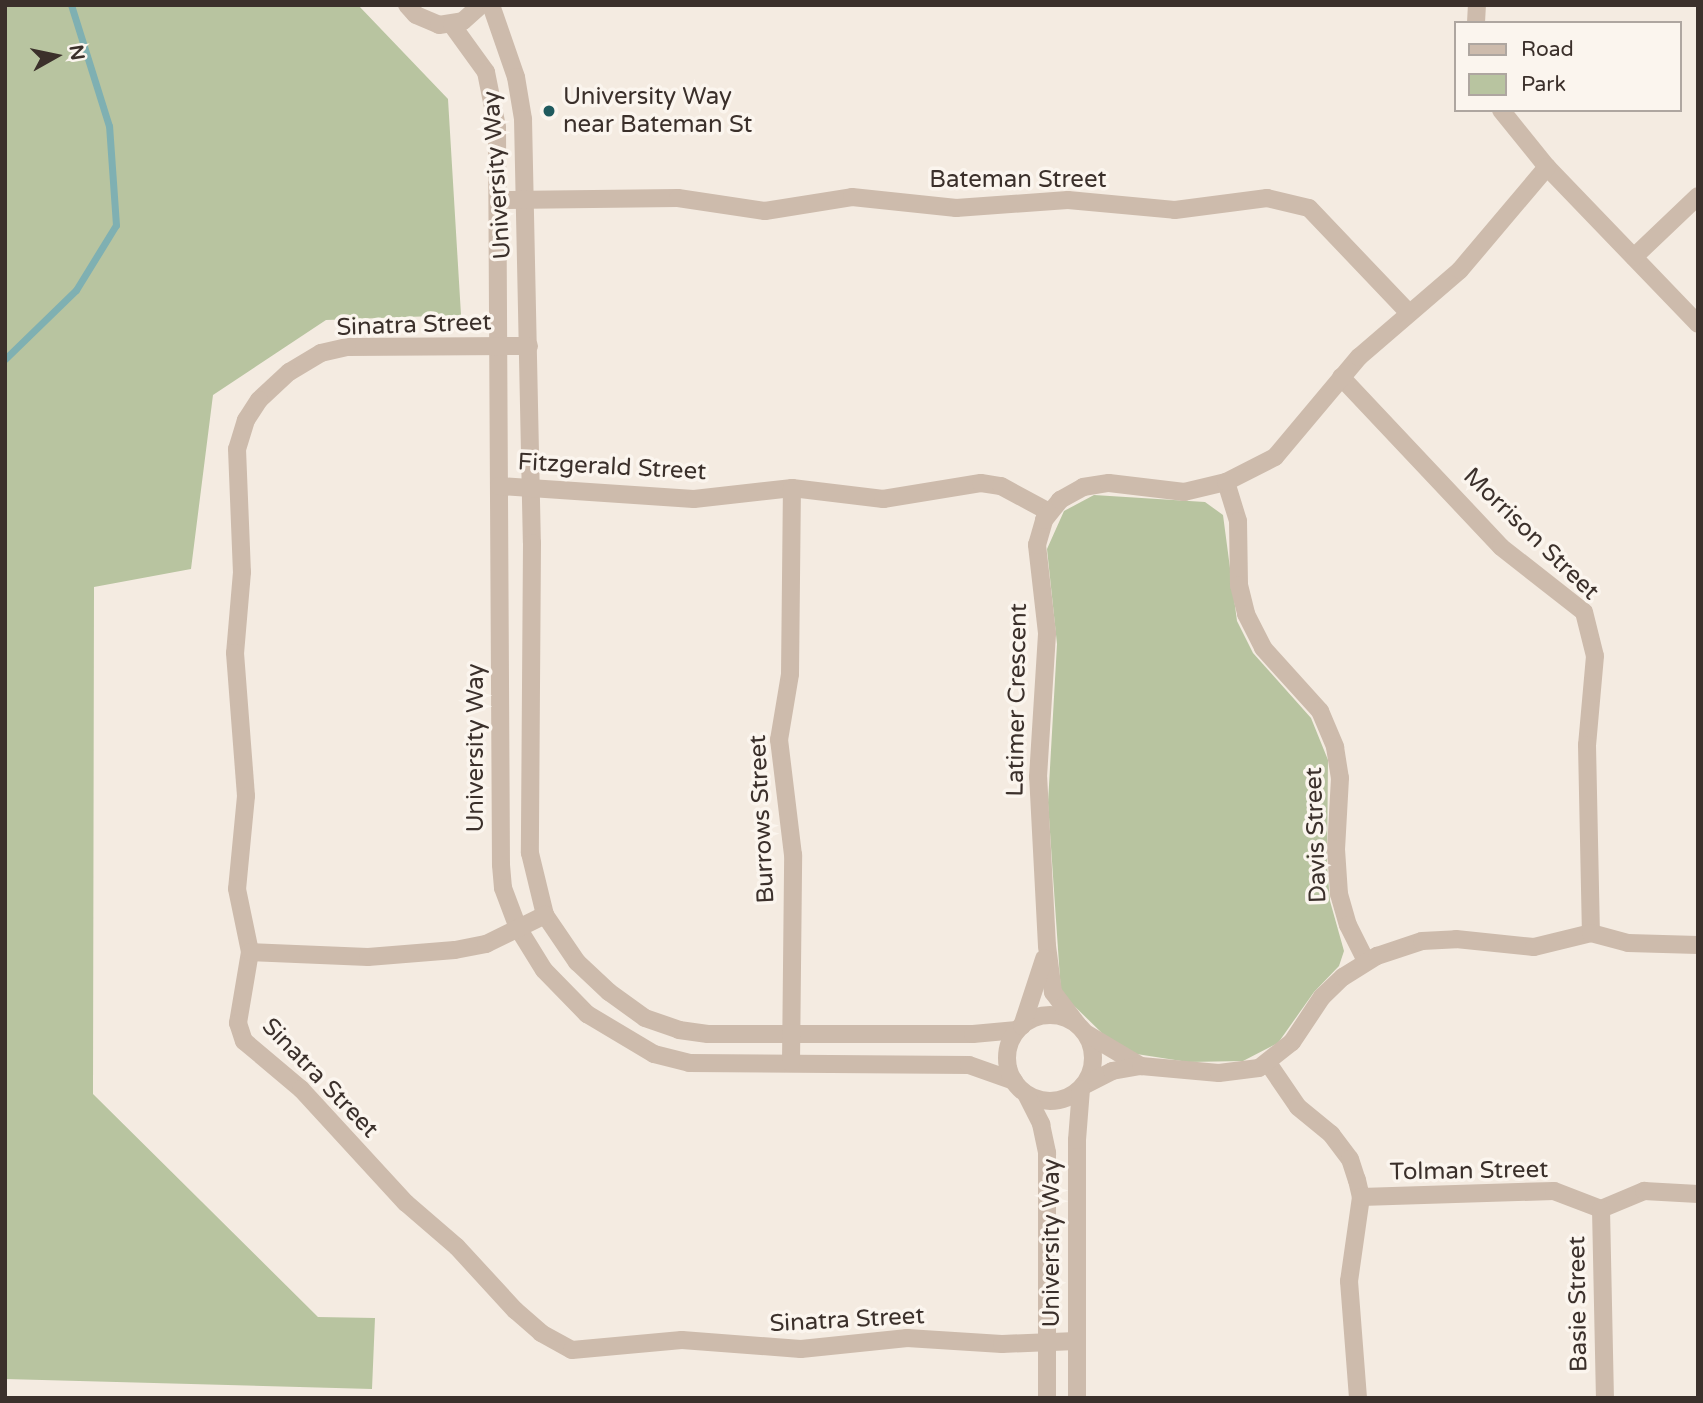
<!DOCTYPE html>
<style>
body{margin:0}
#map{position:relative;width:1703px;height:1403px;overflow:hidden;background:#f4ebe1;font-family:"Varela Round",sans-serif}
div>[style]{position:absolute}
.green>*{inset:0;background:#b8c4a0}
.stream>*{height:7px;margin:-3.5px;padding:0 3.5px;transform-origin:3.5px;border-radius:3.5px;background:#7fb0b2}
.minor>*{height:18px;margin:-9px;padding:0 9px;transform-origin:9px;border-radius:9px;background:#cdbbac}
.minor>.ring{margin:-9px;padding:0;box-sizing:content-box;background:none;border:18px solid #cdbbac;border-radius:50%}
.dots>*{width:19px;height:19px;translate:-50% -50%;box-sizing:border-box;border:4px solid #fbf5ee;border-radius:50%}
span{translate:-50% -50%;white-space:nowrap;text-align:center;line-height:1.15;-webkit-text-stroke:7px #fbf5ee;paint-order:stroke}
.poi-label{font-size:24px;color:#3b302b}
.left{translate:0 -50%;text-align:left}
.street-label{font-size:24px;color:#3b302b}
.frame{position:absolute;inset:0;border:7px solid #3b302b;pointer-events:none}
.legend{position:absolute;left:1454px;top:21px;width:228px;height:91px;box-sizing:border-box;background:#fbf5ee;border:2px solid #aea6a0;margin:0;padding:9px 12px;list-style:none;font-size:21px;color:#3b302b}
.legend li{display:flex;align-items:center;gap:14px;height:35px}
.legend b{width:35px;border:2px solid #aea6a0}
.north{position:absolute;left:21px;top:21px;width:70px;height:70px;-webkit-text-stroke:5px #fbf5ee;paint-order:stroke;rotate:81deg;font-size:19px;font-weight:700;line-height:28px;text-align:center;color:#3b302b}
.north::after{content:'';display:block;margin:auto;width:24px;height:32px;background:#3b302b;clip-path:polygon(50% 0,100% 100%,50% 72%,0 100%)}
</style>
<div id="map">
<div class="green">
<div style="clip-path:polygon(5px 5px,358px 5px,448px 99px,461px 315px,326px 320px,213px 395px,191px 569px,94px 587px,93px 1094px,318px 1317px,375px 1318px,372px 1389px,5px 1379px)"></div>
<div style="clip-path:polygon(1094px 495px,1205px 502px,1223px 515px,1237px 621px,1253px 653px,1311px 718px,1328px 760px,1327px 866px,1330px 901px,1344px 951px,1339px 966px,1314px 992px,1278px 1043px,1243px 1061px,1188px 1062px,1130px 1053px,1105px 1036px,1061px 993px,1048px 803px,1057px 644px,1047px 549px,1064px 511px)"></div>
</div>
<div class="stream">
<div style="left:5px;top:359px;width:99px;rotate:-44.2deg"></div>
<div style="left:76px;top:290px;width:76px;rotate:-58.4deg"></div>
<div style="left:116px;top:225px;width:99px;rotate:-94deg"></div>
<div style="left:109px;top:126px;width:127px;rotate:-107.4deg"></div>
</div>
<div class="minor">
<div style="left:407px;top:5px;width:13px;rotate:48deg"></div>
<div style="left:416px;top:15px;width:25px;rotate:23deg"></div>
<div style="left:439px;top:25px;width:24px;rotate:-9deg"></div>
<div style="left:463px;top:21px;width:24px;rotate:-42deg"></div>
<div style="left:491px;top:5px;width:76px;rotate:70.9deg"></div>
<div style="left:516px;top:77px;width:43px;rotate:80.5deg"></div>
<div style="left:523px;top:119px;width:424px;rotate:88.8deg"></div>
<div style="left:532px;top:543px;width:310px;rotate:90.4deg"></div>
<div style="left:530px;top:853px;width:64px;rotate:76.4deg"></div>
<div style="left:545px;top:915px;width:57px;rotate:55.8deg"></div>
<div style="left:577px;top:962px;width:44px;rotate:43.2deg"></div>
<div style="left:609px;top:992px;width:44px;rotate:35.8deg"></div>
<div style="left:645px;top:1018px;width:36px;rotate:19deg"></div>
<div style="left:679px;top:1030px;width:29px;rotate:8deg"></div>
<div style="left:708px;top:1034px;width:265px"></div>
<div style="left:973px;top:1034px;width:44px;rotate:-5.2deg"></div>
<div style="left:1476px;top:23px;width:18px;rotate:-87deg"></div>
<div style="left:452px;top:25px;width:58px;rotate:54.1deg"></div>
<div style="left:486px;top:72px;width:56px;rotate:78.7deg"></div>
<div style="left:497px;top:127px;width:738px;rotate:89.69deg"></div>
<div style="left:501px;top:865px;width:23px;rotate:85deg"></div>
<div style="left:503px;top:888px;width:43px;rotate:69.4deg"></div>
<div style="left:518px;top:928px;width:49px;rotate:58.2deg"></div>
<div style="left:544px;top:970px;width:62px;rotate:45.7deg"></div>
<div style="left:587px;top:1014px;width:78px;rotate:30.8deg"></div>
<div style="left:654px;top:1054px;width:36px;rotate:14deg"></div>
<div style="left:689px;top:1063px;width:280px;rotate:0.4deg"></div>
<div style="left:969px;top:1065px;width:48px;rotate:19.6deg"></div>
<div style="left:1501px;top:110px;width:73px;rotate:51.1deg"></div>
<div style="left:1547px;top:167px;width:218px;rotate:46.1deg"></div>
<div style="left:498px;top:200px;width:180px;rotate:-0.6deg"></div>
<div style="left:678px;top:198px;width:88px;rotate:8.5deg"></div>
<div style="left:765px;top:211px;width:88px;rotate:-9.1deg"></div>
<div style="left:852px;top:197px;width:105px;rotate:6deg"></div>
<div style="left:956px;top:208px;width:112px;rotate:-4.1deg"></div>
<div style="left:1068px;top:200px;width:107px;rotate:5.3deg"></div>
<div style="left:1175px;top:210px;width:93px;rotate:-7.4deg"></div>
<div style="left:1267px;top:198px;width:43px;rotate:13.4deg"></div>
<div style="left:1309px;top:208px;width:145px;rotate:46.4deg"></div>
<div style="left:1634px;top:257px;width:88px;rotate:-43.6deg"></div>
<div style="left:529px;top:346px;width:182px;rotate:179.7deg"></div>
<div style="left:347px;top:347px;width:27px;rotate:167deg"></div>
<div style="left:321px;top:353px;width:37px;rotate:149deg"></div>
<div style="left:289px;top:372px;width:41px;rotate:137deg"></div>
<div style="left:259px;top:400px;width:24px;rotate:123deg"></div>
<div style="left:246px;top:420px;width:30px;rotate:107deg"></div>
<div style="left:237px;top:449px;width:123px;rotate:87.7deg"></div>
<div style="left:242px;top:572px;width:81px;rotate:94.9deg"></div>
<div style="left:235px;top:653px;width:143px;rotate:85.6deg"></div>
<div style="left:246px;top:796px;width:93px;rotate:95.5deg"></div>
<div style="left:237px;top:889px;width:64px;rotate:78.3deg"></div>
<div style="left:250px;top:952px;width:72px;rotate:99.6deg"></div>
<div style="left:238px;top:1023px;width:19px;rotate:72deg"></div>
<div style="left:244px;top:1041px;width:75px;rotate:40.1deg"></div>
<div style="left:301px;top:1089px;width:155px;rotate:47.4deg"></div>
<div style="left:406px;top:1203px;width:67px;rotate:40.8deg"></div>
<div style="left:457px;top:1247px;width:86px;rotate:47.4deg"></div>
<div style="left:515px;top:1310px;width:35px;rotate:41deg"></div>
<div style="left:541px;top:1333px;width:35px;rotate:29deg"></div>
<div style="left:572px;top:1350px;width:110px;rotate:-5.2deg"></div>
<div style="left:682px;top:1340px;width:119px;rotate:4.3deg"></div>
<div style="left:801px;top:1349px;width:107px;rotate:-5.9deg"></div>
<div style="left:907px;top:1338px;width:95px;rotate:3.6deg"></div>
<div style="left:1002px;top:1344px;width:74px;rotate:-2.3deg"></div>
<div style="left:1341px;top:377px;width:233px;rotate:46.7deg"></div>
<div style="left:1501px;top:547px;width:105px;rotate:38.1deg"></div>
<div style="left:1584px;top:612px;width:45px;rotate:76deg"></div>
<div style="left:1595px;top:656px;width:89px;rotate:95.1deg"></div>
<div style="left:1587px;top:745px;width:188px;rotate:88.8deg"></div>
<div style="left:1226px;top:482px;width:41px;rotate:72.9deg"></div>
<div style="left:1238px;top:521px;width:64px;rotate:89.1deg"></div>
<div style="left:1239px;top:585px;width:30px;rotate:76deg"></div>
<div style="left:1246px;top:614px;width:38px;rotate:63deg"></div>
<div style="left:1263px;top:648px;width:85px;rotate:47.9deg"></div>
<div style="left:1320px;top:711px;width:39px;rotate:67deg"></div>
<div style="left:1335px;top:747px;width:31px;rotate:81deg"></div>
<div style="left:1340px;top:778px;width:71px;rotate:93.2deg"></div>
<div style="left:1336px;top:849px;width:45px;rotate:86.2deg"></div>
<div style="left:1339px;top:894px;width:32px;rotate:74deg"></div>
<div style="left:1348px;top:925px;width:40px;rotate:63.4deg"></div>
<div style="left:499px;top:486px;width:195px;rotate:3.8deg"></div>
<div style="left:694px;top:499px;width:99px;rotate:-6.4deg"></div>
<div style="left:792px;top:488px;width:92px;rotate:6.9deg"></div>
<div style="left:883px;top:499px;width:99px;rotate:-9.3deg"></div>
<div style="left:981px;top:483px;width:20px;rotate:9deg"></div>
<div style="left:1001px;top:486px;width:55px;rotate:28.4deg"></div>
<div style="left:250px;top:952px;width:118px;rotate:2.4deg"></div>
<div style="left:368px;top:957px;width:87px;rotate:-4.6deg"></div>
<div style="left:455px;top:950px;width:32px;rotate:-11deg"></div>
<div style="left:486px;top:944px;width:66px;rotate:-26.2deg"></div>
<div class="ring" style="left:1007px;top:1015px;width:68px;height:68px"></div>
<div style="left:1077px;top:1024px;width:40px;rotate:-127deg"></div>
<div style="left:1053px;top:992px;width:46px;rotate:-97.4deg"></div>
<div style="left:1047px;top:946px;width:169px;rotate:-93deg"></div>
<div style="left:1038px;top:777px;width:144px;rotate:-86.4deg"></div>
<div style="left:1047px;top:633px;width:89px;rotate:-96.5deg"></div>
<div style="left:1037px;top:545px;width:26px;rotate:-74deg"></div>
<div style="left:1044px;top:520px;width:26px;rotate:-51deg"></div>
<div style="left:1060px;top:500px;width:26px;rotate:-29deg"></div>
<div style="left:1083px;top:487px;width:26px;rotate:-9deg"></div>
<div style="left:1109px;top:483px;width:76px;rotate:6.8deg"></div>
<div style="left:1184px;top:492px;width:43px;rotate:-13.4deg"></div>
<div style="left:1226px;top:482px;width:55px;rotate:-27deg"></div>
<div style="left:1275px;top:457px;width:131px;rotate:-50deg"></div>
<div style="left:1359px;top:357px;width:133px;rotate:-40.7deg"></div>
<div style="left:1460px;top:270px;width:135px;rotate:-49.8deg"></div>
<div style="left:1022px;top:1026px;width:71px;rotate:-71.8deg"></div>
<div style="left:1087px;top:1034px;width:63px;rotate:30.7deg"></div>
<div style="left:791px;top:1063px;width:208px;rotate:-89.4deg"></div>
<div style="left:793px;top:855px;width:116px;rotate:-96.9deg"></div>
<div style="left:779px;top:740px;width:67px;rotate:-80.5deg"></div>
<div style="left:790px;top:674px;width:186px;rotate:-89.4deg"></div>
<div style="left:1268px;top:1063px;width:53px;rotate:55.7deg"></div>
<div style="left:1298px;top:1107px;width:43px;rotate:39.3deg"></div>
<div style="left:1331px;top:1134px;width:31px;rotate:53deg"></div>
<div style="left:1350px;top:1159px;width:22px;rotate:72deg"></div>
<div style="left:1357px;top:1180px;width:17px;rotate:77deg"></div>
<div style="left:1361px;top:1197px;width:85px;rotate:98.1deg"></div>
<div style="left:1349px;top:1281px;width:117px;rotate:85.6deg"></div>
<div style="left:1083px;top:1086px;width:33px;rotate:-27deg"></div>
<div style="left:1112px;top:1071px;width:29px;rotate:-10deg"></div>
<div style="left:1141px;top:1066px;width:78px;rotate:5.1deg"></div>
<div style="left:1219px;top:1073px;width:40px;rotate:-7.1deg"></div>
<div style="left:1259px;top:1068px;width:42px;rotate:-38.2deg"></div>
<div style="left:1292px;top:1042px;width:54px;rotate:-56.3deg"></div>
<div style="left:1322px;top:997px;width:29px;rotate:-44deg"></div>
<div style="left:1343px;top:977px;width:40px;rotate:-32deg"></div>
<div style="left:1377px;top:956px;width:47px;rotate:-18.4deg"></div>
<div style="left:1422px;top:941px;width:34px;rotate:-3deg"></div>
<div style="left:1456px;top:939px;width:78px;rotate:5.9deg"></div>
<div style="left:1534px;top:947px;width:59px;rotate:-13.8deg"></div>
<div style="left:1591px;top:933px;width:38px;rotate:15deg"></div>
<div style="left:1628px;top:943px;width:70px;rotate:1.6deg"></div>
<div style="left:1026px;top:1094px;width:34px;rotate:63deg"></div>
<div style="left:1041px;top:1124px;width:30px;rotate:78deg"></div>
<div style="left:1047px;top:1153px;width:245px;rotate:90deg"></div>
<div style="left:1361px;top:1197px;width:193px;rotate:-1.8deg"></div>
<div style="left:1554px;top:1191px;width:50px;rotate:21deg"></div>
<div style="left:1601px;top:1209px;width:47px;rotate:-22.7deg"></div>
<div style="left:1644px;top:1191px;width:54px;rotate:3.2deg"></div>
<div style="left:1601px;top:1209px;width:189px;rotate:88.8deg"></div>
<div style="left:1077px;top:1398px;width:258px;rotate:-90deg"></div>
<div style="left:1077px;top:1140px;width:51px;rotate:-85.5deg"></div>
</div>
<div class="dots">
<div style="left:549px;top:111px;background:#1f5a5e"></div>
</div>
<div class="poi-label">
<span class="left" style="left:563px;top:111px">University Way<br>near Bateman St</span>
</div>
<div class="street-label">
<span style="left:497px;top:175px;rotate:-94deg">University Way</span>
<span style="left:1018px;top:180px">Bateman Street</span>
<span style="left:414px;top:325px;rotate:-2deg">Sinatra Street</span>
<span style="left:612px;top:467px;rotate:3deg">Fitzgerald Street</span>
<span style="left:1531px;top:534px;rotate:44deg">Morrison Street</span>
<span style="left:1017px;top:700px;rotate:-89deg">Latimer Crescent</span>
<span style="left:476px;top:748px;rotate:-90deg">University Way</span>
<span style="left:762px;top:819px;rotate:-93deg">Burrows Street</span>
<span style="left:1316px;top:835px;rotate:-92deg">Davis Street</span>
<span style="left:320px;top:1078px;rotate:46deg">Sinatra Street</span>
<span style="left:1469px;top:1171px;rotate:-1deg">Tolman Street</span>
<span style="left:1052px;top:1243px;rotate:-90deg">University Way</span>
<span style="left:1578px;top:1304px;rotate:-91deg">Basie Street</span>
<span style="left:847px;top:1320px;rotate:-3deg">Sinatra Street</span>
</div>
<div class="frame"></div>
<ul class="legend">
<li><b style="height:9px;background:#cdbbac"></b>Road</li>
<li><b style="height:19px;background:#b8c4a0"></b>Park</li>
</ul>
<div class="north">N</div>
</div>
